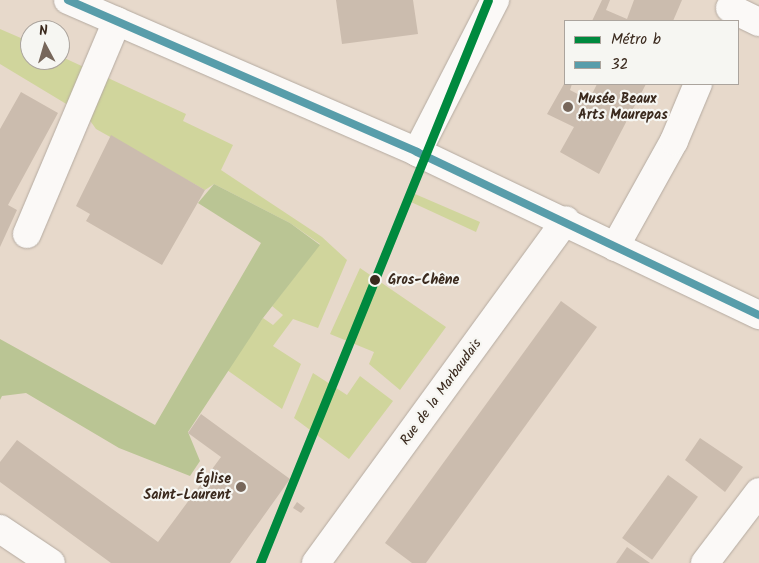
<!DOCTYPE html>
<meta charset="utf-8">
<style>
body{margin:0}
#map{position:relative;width:759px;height:563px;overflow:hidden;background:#e7d9cb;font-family:Kalam,sans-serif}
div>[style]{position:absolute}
.green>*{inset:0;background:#d0d59c}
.forest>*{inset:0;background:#bac594}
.building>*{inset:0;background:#cbbcae;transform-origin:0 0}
.roads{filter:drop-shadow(0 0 1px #b4aaa0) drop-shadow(0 0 1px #b4aaa0)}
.minor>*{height:28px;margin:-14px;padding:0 14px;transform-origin:14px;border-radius:14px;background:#fbf9f7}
.bus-1>*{height:8px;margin:-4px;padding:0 4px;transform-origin:4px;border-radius:4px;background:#589daa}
.metro-1>*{height:9px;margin:-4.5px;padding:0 4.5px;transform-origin:4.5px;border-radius:4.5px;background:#00893e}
.dots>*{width:14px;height:14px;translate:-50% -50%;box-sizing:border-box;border:2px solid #f6f6f2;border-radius:50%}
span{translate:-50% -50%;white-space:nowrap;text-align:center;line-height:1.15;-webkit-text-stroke:4.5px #f6f6f2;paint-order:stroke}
.poi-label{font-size:14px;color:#3b2a1e;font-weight:700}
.left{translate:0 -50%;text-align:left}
.right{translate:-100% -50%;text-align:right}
.stop-label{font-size:14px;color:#3b2a1e;font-weight:700}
.street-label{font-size:14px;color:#3b2a1e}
.legend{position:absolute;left:564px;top:20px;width:175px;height:65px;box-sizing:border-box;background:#f6f6f2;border:1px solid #aba49d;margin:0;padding:6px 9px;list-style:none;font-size:15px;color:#3b2a1e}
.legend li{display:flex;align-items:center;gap:10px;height:25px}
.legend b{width:25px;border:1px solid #aba49d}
.north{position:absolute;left:20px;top:20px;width:50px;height:50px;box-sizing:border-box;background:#f6f6f2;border:1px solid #aba49d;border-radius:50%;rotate:354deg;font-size:14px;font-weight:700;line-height:20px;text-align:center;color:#3b2a1e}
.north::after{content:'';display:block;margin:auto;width:18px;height:22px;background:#77675b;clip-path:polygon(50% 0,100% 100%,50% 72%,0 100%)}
</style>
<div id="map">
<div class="green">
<div style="clip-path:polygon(0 29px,30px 42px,30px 60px,60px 60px,60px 56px,86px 68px,68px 105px,0 64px)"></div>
<div style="clip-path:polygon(108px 78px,186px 114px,183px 121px,233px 145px,221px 170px,322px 237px,347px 260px,318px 328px,293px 319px,273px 346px,301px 364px,282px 409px,227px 370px,263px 318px,273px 325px,283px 315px,272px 306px,320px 244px,290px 223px,214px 184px,205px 190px,96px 129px,86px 115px)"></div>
<div style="clip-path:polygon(415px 194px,480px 222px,476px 232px,411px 202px)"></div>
<div style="clip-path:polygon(360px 268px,446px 327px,400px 390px,369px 364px,374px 352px,330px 334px)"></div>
<div style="clip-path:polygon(313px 373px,347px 395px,360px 376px,393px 401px,349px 459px,294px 418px)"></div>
</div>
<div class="forest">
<div style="clip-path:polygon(214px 184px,290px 223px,320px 245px,263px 318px,188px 432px,200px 461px,190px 476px,119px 448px,26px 393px,2px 396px,0 400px,0 339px,155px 425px,261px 243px,198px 203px)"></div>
</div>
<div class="building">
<div style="clip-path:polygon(336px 0,413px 0,418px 34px,342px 44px)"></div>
<div style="clip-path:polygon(602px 0,610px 0,606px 10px,627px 19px,634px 0,682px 0,673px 21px,592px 21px)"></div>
<div style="clip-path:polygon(564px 84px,572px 84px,570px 90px,589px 100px,597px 84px,646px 84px,599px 174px,560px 152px,574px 127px,547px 114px)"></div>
<div style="clip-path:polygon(21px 92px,58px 113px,8px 205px,17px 210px,0 247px,0 129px)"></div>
<div style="clip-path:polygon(111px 135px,205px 190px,162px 265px,86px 221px,90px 214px,76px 206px)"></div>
<div style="clip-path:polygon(561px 301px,597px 327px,426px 563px,412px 563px,385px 543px)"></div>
<div style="clip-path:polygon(201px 414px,290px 479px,230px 563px,111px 563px,0 482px,0 462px,17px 440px,158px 542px,221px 457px,188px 433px)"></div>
<div style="clip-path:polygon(700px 438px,743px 467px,725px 492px,685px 460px)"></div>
<div style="left:668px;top:475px;width:37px;height:78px;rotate:36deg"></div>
<div style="clip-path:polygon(297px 502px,305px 508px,301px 513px,293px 508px)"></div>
<div style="clip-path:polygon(627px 547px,650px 563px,616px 563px)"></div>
</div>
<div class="roads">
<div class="minor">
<div style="left:68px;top:0;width:381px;rotate:23.5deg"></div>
<div style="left:417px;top:152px;width:379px;rotate:25.5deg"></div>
<div style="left:730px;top:8px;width:32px;rotate:26deg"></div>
<div style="left:417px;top:152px;width:171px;rotate:-62.8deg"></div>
<div style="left:27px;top:234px;width:231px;rotate:-67.1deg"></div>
<div style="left:615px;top:247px;width:121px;rotate:-60.9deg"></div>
<div style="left:674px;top:141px;width:62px;rotate:-67.2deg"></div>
<div style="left:0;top:529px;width:61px;rotate:33.7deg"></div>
<div style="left:316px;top:563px;width:424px;rotate:-53.9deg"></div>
<div style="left:705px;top:563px;width:89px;rotate:-52.7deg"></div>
</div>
</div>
<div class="bus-1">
<div style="left:68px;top:0;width:381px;rotate:23.5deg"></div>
<div style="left:417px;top:152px;width:379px;rotate:25.5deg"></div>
</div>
<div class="metro-1">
<div style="left:260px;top:563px;width:607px;rotate:-67.95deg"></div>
</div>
<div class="dots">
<div style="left:568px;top:107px;background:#77675b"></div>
<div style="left:375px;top:280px;background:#3b2a1e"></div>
<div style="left:241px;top:487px;background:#77675b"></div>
</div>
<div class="poi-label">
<span class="left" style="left:578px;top:107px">Musée Beaux<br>Arts Maurepas</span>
<span class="right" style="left:231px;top:487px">Église<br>Saint-Laurent</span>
</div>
<div class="stop-label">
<span class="left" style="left:388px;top:280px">Gros-Chêne</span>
</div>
<div class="street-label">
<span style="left:441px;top:392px;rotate:-54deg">Rue de la Marbaudais</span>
</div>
<ul class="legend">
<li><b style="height:6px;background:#00893e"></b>Métro b</li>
<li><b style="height:6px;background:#589daa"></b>32</li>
</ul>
<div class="north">N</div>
</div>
